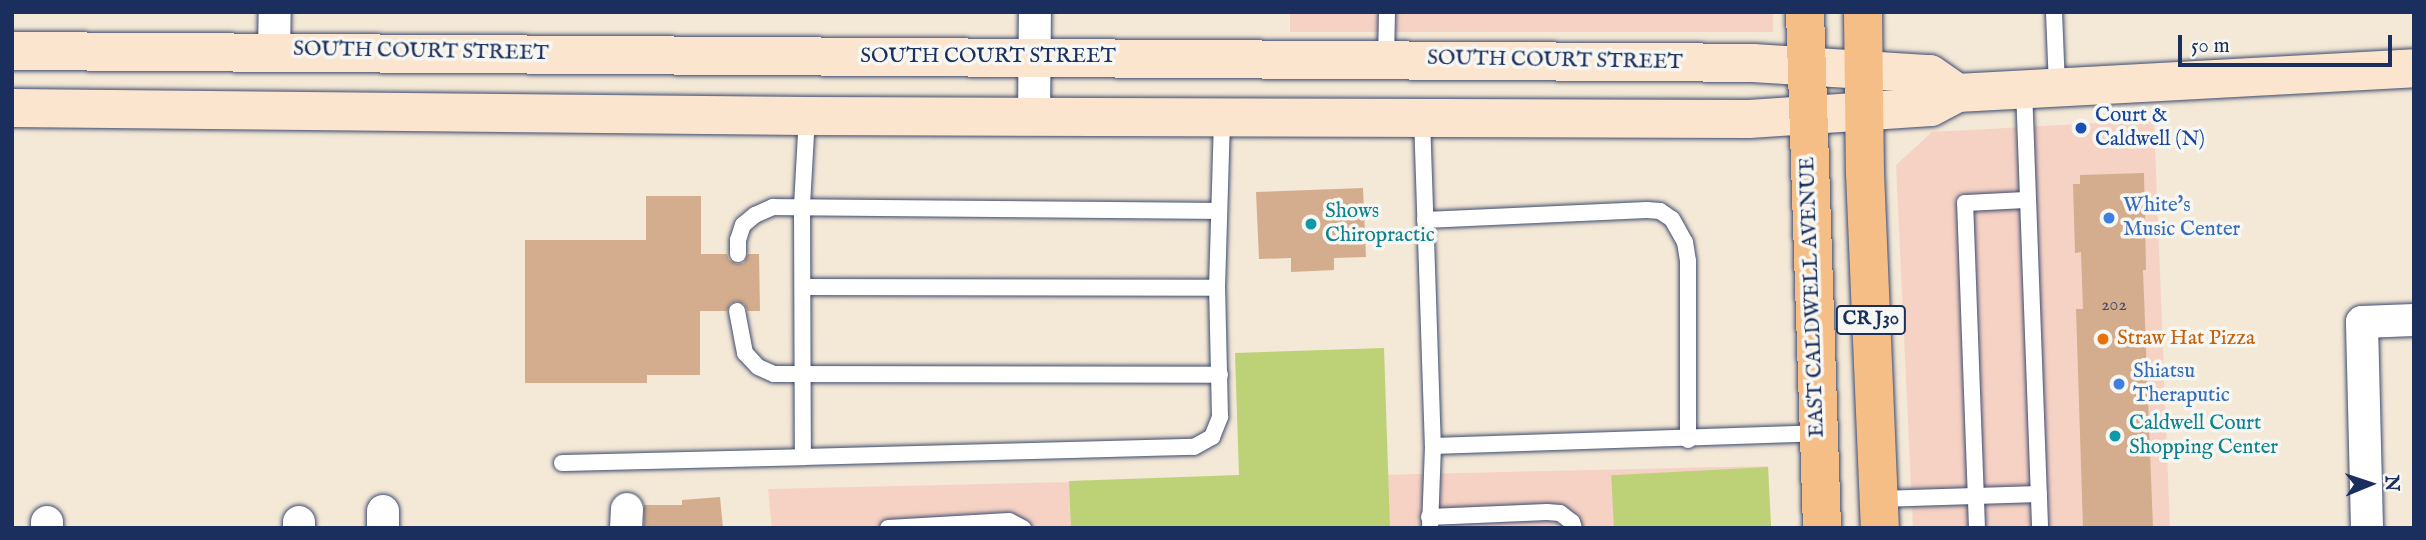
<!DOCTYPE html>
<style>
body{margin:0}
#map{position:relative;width:2426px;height:540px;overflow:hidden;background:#f4e8d6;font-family:"IM FELL English",serif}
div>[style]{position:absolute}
.built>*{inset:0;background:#f6d2c4;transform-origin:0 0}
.green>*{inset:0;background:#bdd276;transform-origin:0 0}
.building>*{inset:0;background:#d4ad8e}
.roads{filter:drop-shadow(0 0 2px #3c4b70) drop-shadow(0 0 2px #3c4b70)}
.lane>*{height:16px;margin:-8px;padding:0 8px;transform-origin:8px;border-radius:8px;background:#fff}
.street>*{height:32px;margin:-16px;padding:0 16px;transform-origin:16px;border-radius:16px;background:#fff}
.secondary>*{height:38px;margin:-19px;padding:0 19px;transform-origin:19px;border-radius:19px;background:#fbe5cf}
.primary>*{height:38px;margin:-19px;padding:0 19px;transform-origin:19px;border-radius:19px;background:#f6be87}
.dots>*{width:19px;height:19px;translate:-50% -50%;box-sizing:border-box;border:4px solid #f6f6f2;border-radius:50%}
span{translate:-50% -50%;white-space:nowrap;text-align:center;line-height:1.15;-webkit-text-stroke:7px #f6f6f2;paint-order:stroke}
.number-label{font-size:18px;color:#494e6a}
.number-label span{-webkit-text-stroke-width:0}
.shield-label span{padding:2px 5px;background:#f6f6f2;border:2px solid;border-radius:5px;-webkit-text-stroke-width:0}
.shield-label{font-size:19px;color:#1b2f5e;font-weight:700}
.street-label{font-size:21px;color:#1b2f5e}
.transit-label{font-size:21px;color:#164399}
.left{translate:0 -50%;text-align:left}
.shop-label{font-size:21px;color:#366cbe}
.culture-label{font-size:21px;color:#0d838f}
.food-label{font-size:21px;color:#c56008}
.frame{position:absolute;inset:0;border:14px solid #1b2f5e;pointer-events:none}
.north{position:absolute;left:2335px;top:449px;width:70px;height:70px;-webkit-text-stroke:5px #f6f6f2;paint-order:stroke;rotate:88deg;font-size:19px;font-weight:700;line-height:28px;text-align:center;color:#1b2f5e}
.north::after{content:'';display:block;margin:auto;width:24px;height:32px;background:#1b2f5e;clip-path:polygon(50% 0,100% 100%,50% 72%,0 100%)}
.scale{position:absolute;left:2178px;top:35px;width:214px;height:32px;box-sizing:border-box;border:4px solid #1b2f5e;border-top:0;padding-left:9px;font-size:21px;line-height:24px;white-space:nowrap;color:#1b2f5e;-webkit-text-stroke:5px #f6f6f2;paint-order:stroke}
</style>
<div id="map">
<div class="built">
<div style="left:1290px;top:12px;width:483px;height:20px"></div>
<div style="clip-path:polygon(2154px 120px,2170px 528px,1913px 528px,1896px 165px,1932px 132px)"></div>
<div style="clip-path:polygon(1768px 466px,1770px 528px,772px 528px,768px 489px)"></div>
</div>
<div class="green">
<div style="clip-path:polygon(1384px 348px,1390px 528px,1071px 528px,1069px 481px,1239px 475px,1235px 353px)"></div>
<div style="left:1768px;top:467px;width:61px;height:157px;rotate:87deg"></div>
</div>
<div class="building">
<div style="clip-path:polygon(2144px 173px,2146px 270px,2143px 270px,2153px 528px,2083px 528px,2076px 309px,2083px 309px,2081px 252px,2075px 253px,2073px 184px,2080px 184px,2080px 175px)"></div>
<div style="clip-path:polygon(1363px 188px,1366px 257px,1334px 258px,1334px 270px,1291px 272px,1291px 258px,1259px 259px,1256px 192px)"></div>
<div style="clip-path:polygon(646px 196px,701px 196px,701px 254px,727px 254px,729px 260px,737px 264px,744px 263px,748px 254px,759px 254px,760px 311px,748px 311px,744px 304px,736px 301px,730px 304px,727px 311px,700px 311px,700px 375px,647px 375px,647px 383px,525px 383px,525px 240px,646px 240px)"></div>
<div style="clip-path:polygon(720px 497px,723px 528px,644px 528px,644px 505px,682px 505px,682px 500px)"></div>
</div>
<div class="roads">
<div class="lane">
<div style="left:2054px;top:12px;width:76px;rotate:87.7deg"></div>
<div style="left:1386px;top:60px;width:48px;rotate:-88.8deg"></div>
<div style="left:2024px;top:89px;width:439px;rotate:87.9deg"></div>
<div style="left:807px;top:116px;width:90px;rotate:93.2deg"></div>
<div style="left:802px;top:206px;width:251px;rotate:89.8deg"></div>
<div style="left:803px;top:457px;width:391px;rotate:-1.5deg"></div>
<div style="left:1194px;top:447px;width:21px;rotate:-29deg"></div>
<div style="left:1212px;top:437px;width:22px;rotate:-68deg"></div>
<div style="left:1220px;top:417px;width:129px;rotate:-91.3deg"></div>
<div style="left:1217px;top:288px;width:171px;rotate:-88.3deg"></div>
<div style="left:1422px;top:118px;width:328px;rotate:88.1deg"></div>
<div style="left:1433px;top:446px;width:82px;rotate:92.1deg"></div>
<div style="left:1425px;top:220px;width:222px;rotate:-2.6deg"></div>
<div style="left:1647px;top:210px;width:13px;rotate:4deg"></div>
<div style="left:1660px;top:211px;width:14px;rotate:34deg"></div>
<div style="left:1672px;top:219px;width:26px;rotate:61deg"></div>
<div style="left:1685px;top:242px;width:19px;rotate:81deg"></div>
<div style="left:1688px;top:261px;width:179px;rotate:90deg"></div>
<div style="left:738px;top:254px;width:14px;rotate:-90deg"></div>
<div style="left:738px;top:240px;width:16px;rotate:-72deg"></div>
<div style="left:743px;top:225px;width:16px;rotate:-40deg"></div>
<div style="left:755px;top:215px;width:20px;rotate:-24deg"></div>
<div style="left:773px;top:207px;width:444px;rotate:0.5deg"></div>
<div style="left:805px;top:287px;width:412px;rotate:0.1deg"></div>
<div style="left:737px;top:311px;width:43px;rotate:79.2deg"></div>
<div style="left:745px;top:353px;width:19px;rotate:47deg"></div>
<div style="left:758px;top:367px;width:17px;rotate:24deg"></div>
<div style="left:774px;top:374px;width:446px;rotate:0.1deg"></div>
<div style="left:1433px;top:446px;width:385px;rotate:-1.9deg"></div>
<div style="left:562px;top:463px;width:241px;rotate:-1.4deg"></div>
<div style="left:1879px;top:499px;width:160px;rotate:-1.8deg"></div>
<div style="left:1429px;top:517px;width:118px;rotate:-2.4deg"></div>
<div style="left:1547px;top:512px;width:13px;rotate:4deg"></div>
<div style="left:1560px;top:513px;width:15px;rotate:37deg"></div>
<div style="left:1572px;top:522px;width:6px;rotate:72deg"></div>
<div style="left:888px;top:528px;width:121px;rotate:-3.3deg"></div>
<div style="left:1009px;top:521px;width:16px;rotate:27deg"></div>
<div style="left:1977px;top:528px;width:325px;rotate:-92.1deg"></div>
<div style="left:1965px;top:203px;width:62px;rotate:-2.8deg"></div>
</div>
<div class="street">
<div style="left:274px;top:51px;width:39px;rotate:-89deg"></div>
<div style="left:1034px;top:117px;width:105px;rotate:-89.5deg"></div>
<div style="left:383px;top:511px;width:17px;rotate:90deg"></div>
<div style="left:47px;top:522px;width:6px;rotate:90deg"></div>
<div style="left:299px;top:522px;width:6px;rotate:90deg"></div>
<div style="left:626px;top:528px;width:19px;rotate:-87deg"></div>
<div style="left:2367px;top:528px;width:206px;rotate:-91.4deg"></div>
<div style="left:2362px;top:322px;width:52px;rotate:-2.2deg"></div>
</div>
<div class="secondary">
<div style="left:12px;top:51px;width:1741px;rotate:0.39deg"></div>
<div style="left:1753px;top:63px;width:177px;rotate:3.6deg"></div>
<div style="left:1930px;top:74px;width:33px;rotate:35deg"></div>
<div style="left:12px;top:108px;width:795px;rotate:0.58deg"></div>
<div style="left:807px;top:116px;width:942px;rotate:0.18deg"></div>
<div style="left:1749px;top:119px;width:182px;rotate:-3.8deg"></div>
<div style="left:1931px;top:107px;width:30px;rotate:-28deg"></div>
<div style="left:1957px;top:93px;width:458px;rotate:-3.1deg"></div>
</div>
<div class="primary">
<div style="left:1805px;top:12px;width:516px;rotate:88.11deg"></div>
<div style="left:1863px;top:12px;width:161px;rotate:89.3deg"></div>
<div style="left:1865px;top:173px;width:355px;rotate:87.6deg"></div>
</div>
</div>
<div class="dots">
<div style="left:2081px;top:128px;background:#1a4fb4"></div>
<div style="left:2109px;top:218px;background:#3f7fe0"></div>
<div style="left:1311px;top:224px;background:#0f9aa8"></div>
<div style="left:2103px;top:339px;background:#e8710a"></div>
<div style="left:2119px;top:384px;background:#3f7fe0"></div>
<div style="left:2115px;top:436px;background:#0f9aa8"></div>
</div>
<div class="number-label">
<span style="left:2114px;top:306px">202</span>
</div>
<div class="shield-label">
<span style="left:1871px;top:320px">CR J30</span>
</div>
<div class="street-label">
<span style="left:421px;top:52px;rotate:1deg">SOUTH COURT STREET</span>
<span style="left:988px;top:57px">SOUTH COURT STREET</span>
<span style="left:1555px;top:61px;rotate:1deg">SOUTH COURT STREET</span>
<span style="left:1813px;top:297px;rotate:-92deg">EAST CALDWELL AVENUE</span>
</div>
<div class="transit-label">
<span class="left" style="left:2095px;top:128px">Court &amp;<br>Caldwell (N)</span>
</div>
<div class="shop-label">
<span class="left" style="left:2123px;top:218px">White's<br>Music Center</span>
<span class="left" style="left:2133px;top:384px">Shiatsu<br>Theraputic</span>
</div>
<div class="culture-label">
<span class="left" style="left:1325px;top:224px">Shows<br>Chiropractic</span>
<span class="left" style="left:2129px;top:436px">Caldwell Court<br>Shopping Center</span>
</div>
<div class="food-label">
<span class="left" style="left:2117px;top:339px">Straw Hat Pizza</span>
</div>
<div class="frame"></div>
<div class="north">N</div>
<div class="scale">50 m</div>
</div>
